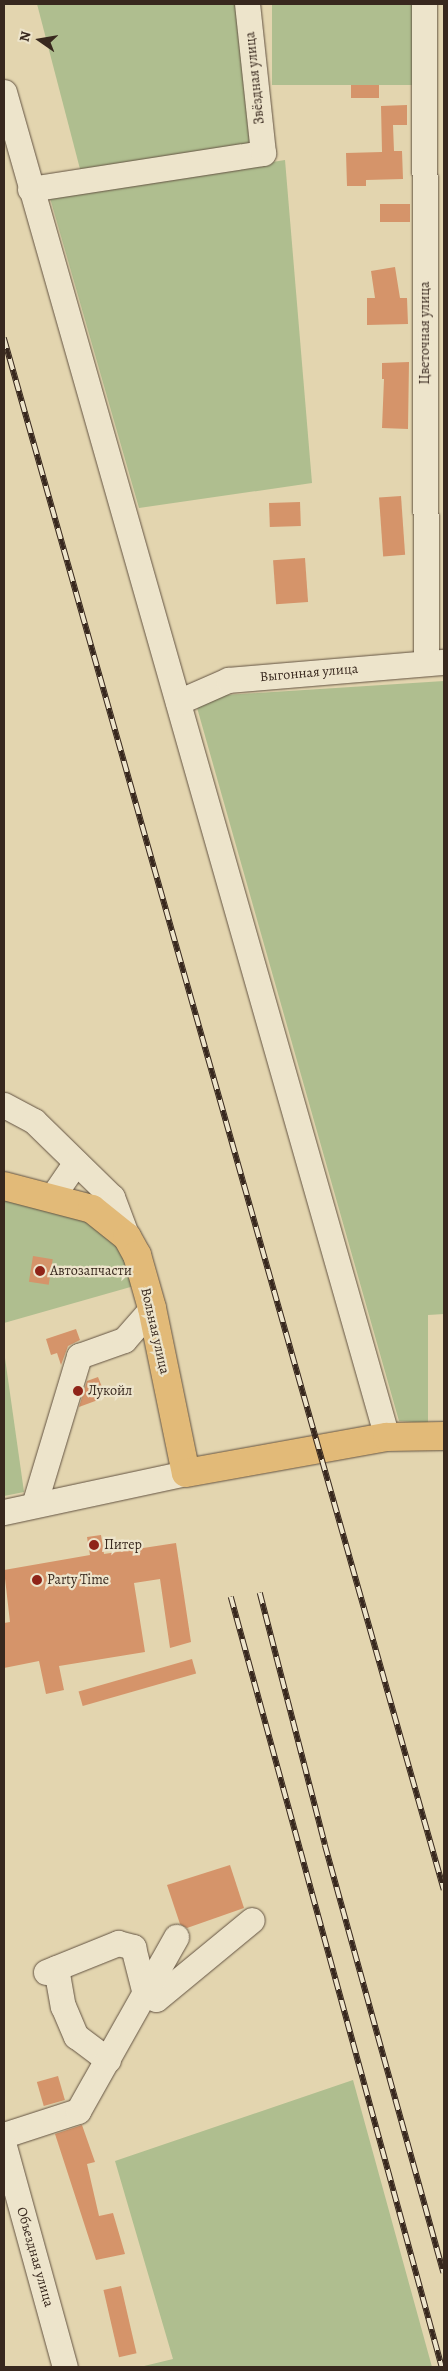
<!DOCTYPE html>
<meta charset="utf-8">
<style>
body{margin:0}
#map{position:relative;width:448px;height:2371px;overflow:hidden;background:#e3d5af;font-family:Alegreya,serif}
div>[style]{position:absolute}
.green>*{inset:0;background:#afbe8f;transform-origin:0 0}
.building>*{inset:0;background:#d5946a;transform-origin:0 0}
.roads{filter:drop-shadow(0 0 1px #635342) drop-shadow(0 0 1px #635342)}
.minor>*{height:25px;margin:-12.5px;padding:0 12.5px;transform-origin:12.5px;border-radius:12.5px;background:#ede4cb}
.major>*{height:28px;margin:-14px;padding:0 14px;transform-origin:14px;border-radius:14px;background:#e2ba78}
.rail>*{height:5.5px;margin-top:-2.75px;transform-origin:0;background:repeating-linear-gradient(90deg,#ede4cb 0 11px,#38281e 0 22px);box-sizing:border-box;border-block:1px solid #38281e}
.dots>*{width:14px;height:14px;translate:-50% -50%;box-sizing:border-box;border:2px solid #ede4cb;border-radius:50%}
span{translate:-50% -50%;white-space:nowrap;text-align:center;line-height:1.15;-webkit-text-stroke:4.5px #ede4cb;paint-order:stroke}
.street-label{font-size:14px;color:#38281e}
.poi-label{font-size:14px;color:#38281e}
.left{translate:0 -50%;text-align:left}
.frame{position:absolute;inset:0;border:5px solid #38281e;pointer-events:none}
.north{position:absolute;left:15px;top:15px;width:50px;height:50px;-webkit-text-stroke:4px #ede4cb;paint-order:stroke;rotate:283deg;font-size:14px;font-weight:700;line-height:20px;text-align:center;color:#38281e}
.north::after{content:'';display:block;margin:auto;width:18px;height:22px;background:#38281e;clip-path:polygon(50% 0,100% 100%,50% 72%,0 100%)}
</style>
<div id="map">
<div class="green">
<div style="clip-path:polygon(37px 4px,240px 4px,254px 146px,80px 169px)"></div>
<div style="left:272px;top:4px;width:144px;height:81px"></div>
<div style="clip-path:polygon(285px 160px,312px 483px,139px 508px,50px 198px)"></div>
<div style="clip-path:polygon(444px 681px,444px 1314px,428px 1315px,428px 1423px,399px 1421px,194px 697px)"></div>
<div style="clip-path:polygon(4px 1199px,59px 1211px,110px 1229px,126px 1251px,134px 1286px,4px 1323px)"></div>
<div style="clip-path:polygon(4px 1351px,24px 1492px,4px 1496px)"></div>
<div style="clip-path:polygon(353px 2080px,432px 2367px,140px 2367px,173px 2359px,115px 2161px)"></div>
</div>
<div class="building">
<div style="left:351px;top:85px;width:28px;height:13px"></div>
<div style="clip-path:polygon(407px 105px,407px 125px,393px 125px,394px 151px,402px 151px,403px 179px,366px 180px,366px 186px,347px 186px,346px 153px,382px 152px,381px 106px)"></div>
<div style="left:410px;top:204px;width:18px;height:30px;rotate:90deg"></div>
<div style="clip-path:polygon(395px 267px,400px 298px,407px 298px,408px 324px,367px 325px,367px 298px,375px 298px,371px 271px)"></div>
<div style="clip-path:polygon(409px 362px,408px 429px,382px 428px,384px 379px,382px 379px,382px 363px)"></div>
<div style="left:401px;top:496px;width:59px;height:22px;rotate:86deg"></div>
<div style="left:300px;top:502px;width:24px;height:31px;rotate:88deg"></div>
<div style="left:305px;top:558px;width:44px;height:32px;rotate:86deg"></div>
<div style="left:33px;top:1256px;width:20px;height:26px;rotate:9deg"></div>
<div style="clip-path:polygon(76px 1329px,80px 1340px,68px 1346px,61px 1365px,57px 1353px,51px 1355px,46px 1339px)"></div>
<div style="clip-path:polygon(98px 1377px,106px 1397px,79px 1407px,87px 1381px)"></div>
<div style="clip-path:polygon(101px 1535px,104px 1554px,176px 1543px,191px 1642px,170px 1648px,160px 1579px,134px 1583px,145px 1652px,59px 1666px,64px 1690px,46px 1694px,39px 1661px,4px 1668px,4px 1623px,10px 1622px,4px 1570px,90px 1555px,87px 1537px)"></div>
<div style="left:192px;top:1659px;width:15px;height:118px;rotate:74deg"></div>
<div style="clip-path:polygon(230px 1865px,244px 1908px,187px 1928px,180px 1924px,167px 1885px)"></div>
<div style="left:58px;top:2076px;width:25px;height:22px;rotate:74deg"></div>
<div style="clip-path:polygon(82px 2125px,95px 2162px,87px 2164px,99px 2216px,113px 2213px,125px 2254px,96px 2260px,55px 2134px)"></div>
<div style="left:121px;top:2286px;width:69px;height:18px;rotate:77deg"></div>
</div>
<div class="roads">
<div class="minor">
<div style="left:424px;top:4px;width:658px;rotate:89.83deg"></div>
<div style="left:4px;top:92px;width:1398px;rotate:74.11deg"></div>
<div style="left:30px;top:189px;width:236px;rotate:-8.8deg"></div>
<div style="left:263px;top:153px;width:150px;rotate:-96.1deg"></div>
<div style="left:178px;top:702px;width:55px;rotate:-23.7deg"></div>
<div style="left:228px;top:680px;width:217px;rotate:-4.8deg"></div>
<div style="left:4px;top:1105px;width:34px;rotate:28deg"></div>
<div style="left:34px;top:1121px;width:109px;rotate:44.3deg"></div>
<div style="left:112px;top:1197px;width:43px;rotate:69.4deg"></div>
<div style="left:52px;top:1197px;width:42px;rotate:-55.6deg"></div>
<div style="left:34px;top:1505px;width:156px;rotate:-73.2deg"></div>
<div style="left:79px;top:1356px;width:48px;rotate:-19.6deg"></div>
<div style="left:124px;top:1340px;width:43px;rotate:-48.8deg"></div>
<div style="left:4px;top:1512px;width:186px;rotate:-12.1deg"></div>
<div style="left:56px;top:1968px;width:39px;rotate:80deg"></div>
<div style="left:63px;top:2006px;width:33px;rotate:67deg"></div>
<div style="left:76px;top:2036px;width:40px;rotate:37deg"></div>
<div style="left:46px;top:1972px;width:78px;rotate:-21.9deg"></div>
<div style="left:118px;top:1943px;width:16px;rotate:15deg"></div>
<div style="left:133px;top:1947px;width:49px;rotate:75.7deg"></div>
<div style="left:145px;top:1994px;width:12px;rotate:24deg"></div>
<div style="left:156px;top:1999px;width:124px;rotate:-39.5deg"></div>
<div style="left:4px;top:2135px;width:78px;rotate:-18deg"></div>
<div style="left:78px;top:2111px;width:200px;rotate:-60.6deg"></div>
<div style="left:4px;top:2146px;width:229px;rotate:74.6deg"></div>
</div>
<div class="major">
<div style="left:4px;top:1186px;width:91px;rotate:14.6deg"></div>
<div style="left:92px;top:1209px;width:45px;rotate:38.7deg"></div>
<div style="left:127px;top:1237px;width:21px;rotate:61deg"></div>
<div style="left:137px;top:1255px;width:55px;rotate:74.2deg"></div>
<div style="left:152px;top:1308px;width:168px;rotate:78.4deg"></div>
<div style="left:186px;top:1473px;width:204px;rotate:-10.2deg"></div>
<div style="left:387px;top:1437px;width:57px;rotate:-1deg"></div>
</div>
</div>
<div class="rail">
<div style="left:4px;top:338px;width:1613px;rotate:74.17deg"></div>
<div style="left:260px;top:1593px;width:260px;rotate:75.5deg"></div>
<div style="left:325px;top:1845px;width:444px;rotate:74.5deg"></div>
<div style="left:231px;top:1597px;width:798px;rotate:74.68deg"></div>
</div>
<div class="dots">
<div style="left:40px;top:1271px;background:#8f2418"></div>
<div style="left:78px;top:1391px;background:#8f2418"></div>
<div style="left:94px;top:1545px;background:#8f2418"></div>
<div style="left:37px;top:1580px;background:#8f2418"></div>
</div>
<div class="street-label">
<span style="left:255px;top:78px;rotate:-96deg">Звёздная улица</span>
<span style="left:425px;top:333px;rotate:-90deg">Цветочная улица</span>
<span style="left:309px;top:673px;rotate:-5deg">Выгонная улица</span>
<span style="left:155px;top:1331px;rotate:77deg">Вольная улица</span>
<span style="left:35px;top:2257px;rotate:74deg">Объездная улица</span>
</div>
<div class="poi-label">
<span class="left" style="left:50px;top:1271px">Автозапчасти</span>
<span class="left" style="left:88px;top:1391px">Лукойл</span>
<span class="left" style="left:104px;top:1545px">Питер</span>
<span class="left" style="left:47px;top:1580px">Party Time</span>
</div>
<div class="frame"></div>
<div class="north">N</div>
</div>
